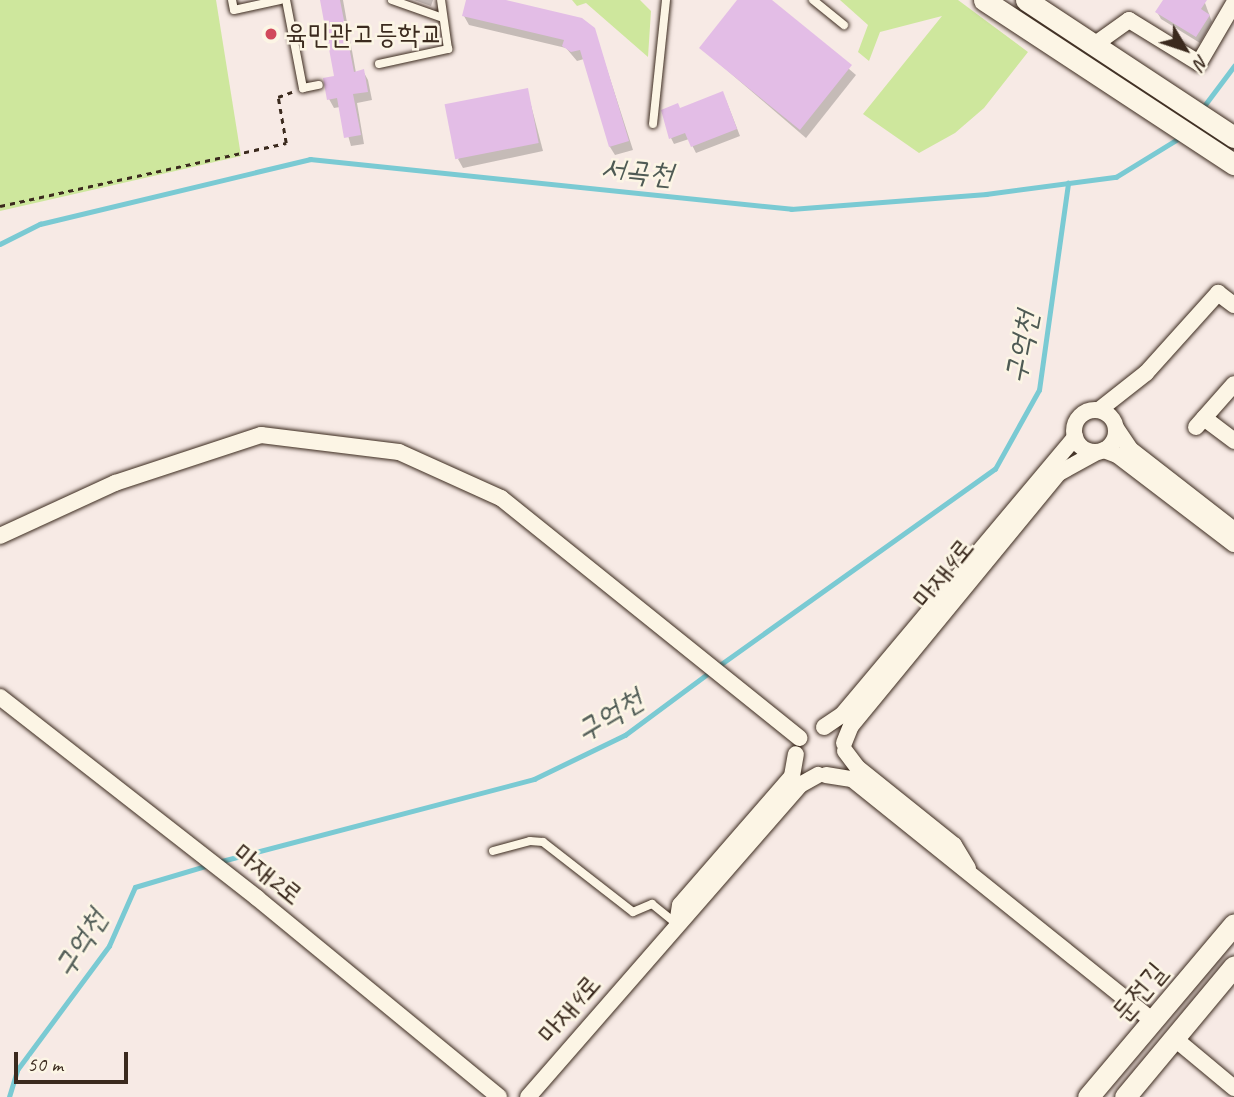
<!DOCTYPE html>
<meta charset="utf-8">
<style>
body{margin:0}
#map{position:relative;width:1234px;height:1097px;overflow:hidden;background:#f7eae5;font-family:Caveat,"Poor Story",sans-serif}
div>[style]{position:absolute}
.green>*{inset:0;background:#cee79d}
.shadow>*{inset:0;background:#0003}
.stream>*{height:4.5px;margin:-2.25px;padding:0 2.25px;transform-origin:2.25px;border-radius:2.25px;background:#7acad3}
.building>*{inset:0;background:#e3bde6;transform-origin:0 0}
.path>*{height:2.5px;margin-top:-1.25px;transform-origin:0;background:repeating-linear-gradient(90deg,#3b2a1e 0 5px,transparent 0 10px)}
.roads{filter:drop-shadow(0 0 2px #3b2a1e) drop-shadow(0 0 2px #3b2a1e)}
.service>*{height:8px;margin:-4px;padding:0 4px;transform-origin:4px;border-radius:4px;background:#fcf5e5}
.minor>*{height:16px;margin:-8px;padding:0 8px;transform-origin:8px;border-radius:8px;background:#fcf5e5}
.minor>.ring{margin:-8px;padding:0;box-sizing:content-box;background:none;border:16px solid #fcf5e5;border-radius:50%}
.tertiary>*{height:21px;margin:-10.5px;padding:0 10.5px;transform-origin:10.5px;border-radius:10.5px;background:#fcf5e5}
.dots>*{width:19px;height:19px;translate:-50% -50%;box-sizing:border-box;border:4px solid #fcf5e5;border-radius:50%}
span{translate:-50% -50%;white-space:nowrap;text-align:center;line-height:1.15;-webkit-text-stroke:5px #fcf5e5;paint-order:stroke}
.poi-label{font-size:28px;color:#3b2a1e}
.left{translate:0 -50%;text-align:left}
.street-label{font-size:28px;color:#3b2a1e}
.water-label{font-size:30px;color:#4e5a54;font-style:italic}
.north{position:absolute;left:1150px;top:14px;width:70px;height:70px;-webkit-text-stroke:5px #fcf5e5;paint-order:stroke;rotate:129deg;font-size:19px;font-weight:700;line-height:28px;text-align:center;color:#3b2a1e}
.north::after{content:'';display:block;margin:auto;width:24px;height:32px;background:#3b2a1e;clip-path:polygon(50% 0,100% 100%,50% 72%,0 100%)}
.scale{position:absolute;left:14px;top:1052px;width:114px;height:32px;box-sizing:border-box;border:4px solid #3b2a1e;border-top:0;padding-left:9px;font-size:21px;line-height:24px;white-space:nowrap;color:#3b2a1e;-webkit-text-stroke:5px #fcf5e5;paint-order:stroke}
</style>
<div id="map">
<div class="green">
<div style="clip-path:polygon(0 0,216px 0,241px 156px,0 211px)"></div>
<div style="clip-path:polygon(572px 0,640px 0,651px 11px,648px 57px,586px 3px,577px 6px)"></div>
<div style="clip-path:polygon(840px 0,958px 0,1028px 52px,984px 108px,955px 133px,919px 153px,863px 114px,942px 16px,880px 32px,869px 61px,858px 52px,868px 25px)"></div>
</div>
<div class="shadow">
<div style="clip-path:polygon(322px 0,343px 0,356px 73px,363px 71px,368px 80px,372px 100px,357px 103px,364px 144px,351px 146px,340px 107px,334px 108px,329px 99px,336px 78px)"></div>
<div style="clip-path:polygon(414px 0,433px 0,431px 6px)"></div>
<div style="clip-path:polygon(468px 0,498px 0,594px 29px,633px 150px,615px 155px,610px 147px,584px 59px,577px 61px,566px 48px,469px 25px,464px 16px)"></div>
<div style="clip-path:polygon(739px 0,769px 0,856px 75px,806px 138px,701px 48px)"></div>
<div style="clip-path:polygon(1165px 0,1205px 3px,1212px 22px,1200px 43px,1161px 19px,1157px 12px)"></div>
<div style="clip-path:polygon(527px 90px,543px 151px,463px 168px,458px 159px)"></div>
<div style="clip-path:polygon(726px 100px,740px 136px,696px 153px,689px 139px,674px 144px,671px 138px)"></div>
</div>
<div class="stream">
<div style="left:1201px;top:110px;width:55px;rotate:-53.1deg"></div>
<div style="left:0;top:244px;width:45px;rotate:-26.6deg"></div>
<div style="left:40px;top:224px;width:278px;rotate:-13.5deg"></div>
<div style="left:310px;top:159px;width:484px;rotate:5.9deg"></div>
<div style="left:791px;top:209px;width:196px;rotate:-4.4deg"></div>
<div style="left:986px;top:194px;width:131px;rotate:-7.5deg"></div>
<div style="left:1116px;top:177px;width:76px;rotate:-31.6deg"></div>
<div style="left:717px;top:667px;width:341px;rotate:-35.5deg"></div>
<div style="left:995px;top:469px;width:90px;rotate:-60.9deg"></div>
<div style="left:1039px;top:390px;width:209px;rotate:-82deg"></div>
<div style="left:218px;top:862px;width:327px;rotate:-14.7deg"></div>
<div style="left:534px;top:779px;width:101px;rotate:-25.8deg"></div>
<div style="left:625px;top:735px;width:106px;rotate:-36.5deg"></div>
<div style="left:9px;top:1097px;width:28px;rotate:-73deg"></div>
<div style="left:17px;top:1070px;width:154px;rotate:-53.4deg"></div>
<div style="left:109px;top:946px;width:64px;rotate:-66.2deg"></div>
<div style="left:135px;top:887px;width:77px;rotate:-16.6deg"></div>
</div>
<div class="building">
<div style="clip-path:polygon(320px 0,340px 0,354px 72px,364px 69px,368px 92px,353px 94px,361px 135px,344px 138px,337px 98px,327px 100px,323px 78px,334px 76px)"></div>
<div style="clip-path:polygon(466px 0,506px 0,582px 18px,595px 28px,629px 141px,609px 147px,580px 50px,571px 52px,562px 46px,564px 40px,462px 16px)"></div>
<div style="clip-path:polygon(737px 0,772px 0,852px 65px,800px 130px,699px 48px)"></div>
<div style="clip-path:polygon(1163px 0,1207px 0,1201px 9px,1210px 15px,1196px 37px,1155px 12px)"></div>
<div style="left:528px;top:88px;width:56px;height:85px;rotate:79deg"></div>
<div style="clip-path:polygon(723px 91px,737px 129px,691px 147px,685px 133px,669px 139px,661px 110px,678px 103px,680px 108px)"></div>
</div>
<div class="path">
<div style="left:0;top:206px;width:293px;rotate:-12.4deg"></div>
<div style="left:286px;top:143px;width:47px;rotate:-99.9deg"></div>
<div style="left:278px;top:97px;width:15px;rotate:-20deg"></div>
</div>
<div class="roads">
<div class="service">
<div style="left:232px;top:0;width:10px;rotate:79deg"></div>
<div style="left:234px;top:10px;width:47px;rotate:-12.3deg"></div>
<div style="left:286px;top:0;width:90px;rotate:79.1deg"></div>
<div style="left:303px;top:88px;width:16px;rotate:-11deg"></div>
<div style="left:392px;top:0;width:54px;rotate:19.4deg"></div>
<div style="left:813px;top:0;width:40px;rotate:39deg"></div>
<div style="left:379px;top:64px;width:71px;rotate:-12.3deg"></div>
<div style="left:448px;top:49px;width:49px;rotate:-98.1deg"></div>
<div style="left:653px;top:124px;width:125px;rotate:-84deg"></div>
<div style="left:493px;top:851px;width:38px;rotate:-15deg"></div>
<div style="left:530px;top:841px;width:13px;rotate:4deg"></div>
<div style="left:543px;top:842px;width:114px;rotate:37.9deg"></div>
<div style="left:633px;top:912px;width:21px;rotate:-23deg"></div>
<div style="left:652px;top:904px;width:32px;rotate:39deg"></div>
</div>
<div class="minor">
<div style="left:1094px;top:45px;width:43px;rotate:-35.5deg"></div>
<div style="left:1129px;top:20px;width:82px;rotate:31.6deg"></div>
<div style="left:1199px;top:63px;width:69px;rotate:-59.7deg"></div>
<div style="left:1099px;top:410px;width:60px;rotate:-38.2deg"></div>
<div style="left:1146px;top:373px;width:108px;rotate:-48deg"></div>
<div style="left:1218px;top:293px;width:20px;rotate:37deg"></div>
<div class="ring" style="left:1074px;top:410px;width:26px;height:26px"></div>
<div style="left:1204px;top:418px;width:38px;rotate:37deg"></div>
<div style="left:1196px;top:427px;width:57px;rotate:-48.5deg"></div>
<div style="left:1116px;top:428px;width:25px;rotate:56deg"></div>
<div style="left:1130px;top:449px;width:132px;rotate:37.9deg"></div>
<div style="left:1104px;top:450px;width:14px;rotate:21deg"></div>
<div style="left:1117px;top:455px;width:147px;rotate:37.3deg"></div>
<div style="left:0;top:536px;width:127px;rotate:-24.7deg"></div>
<div style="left:115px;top:483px;width:154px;rotate:-18.2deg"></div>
<div style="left:261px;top:435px;width:139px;rotate:7deg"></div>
<div style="left:399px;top:452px;width:112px;rotate:24.3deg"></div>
<div style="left:501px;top:498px;width:383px;rotate:38.8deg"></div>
<div style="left:0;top:697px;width:326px;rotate:38deg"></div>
<div style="left:257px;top:898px;width:313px;rotate:39.4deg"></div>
<div style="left:824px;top:727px;width:22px;rotate:-34deg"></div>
<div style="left:842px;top:715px;width:363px;rotate:-50deg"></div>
<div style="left:844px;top:743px;width:18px;rotate:-68deg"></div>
<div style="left:851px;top:726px;width:328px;rotate:-50.6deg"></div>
<div style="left:1059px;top:473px;width:43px;rotate:-28.9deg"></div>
<div style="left:845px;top:751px;width:21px;rotate:53deg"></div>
<div style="left:858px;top:768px;width:123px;rotate:38.7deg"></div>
<div style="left:954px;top:845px;width:27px;rotate:59deg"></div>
<div style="left:826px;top:775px;width:26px;rotate:9deg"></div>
<div style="left:852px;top:779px;width:385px;rotate:38.8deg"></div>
<div style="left:677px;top:924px;width:19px;rotate:-81deg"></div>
<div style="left:680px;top:905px;width:171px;rotate:-49deg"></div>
<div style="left:792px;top:776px;width:22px;rotate:-80deg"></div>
<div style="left:1174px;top:1038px;width:78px;rotate:39.8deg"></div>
<div style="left:528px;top:1097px;width:414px;rotate:-48.9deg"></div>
<div style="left:800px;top:785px;width:21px;rotate:-29deg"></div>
</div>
<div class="tertiary">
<div style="left:984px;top:0;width:299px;rotate:33.3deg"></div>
<div style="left:1026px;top:0;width:249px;rotate:33.4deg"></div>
<div style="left:1088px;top:1097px;width:226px;rotate:-49.8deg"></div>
<div style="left:1125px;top:1097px;width:170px;rotate:-50.2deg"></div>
</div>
</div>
<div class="dots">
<div style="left:271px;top:34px;background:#d1495b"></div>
</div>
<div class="poi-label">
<span class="left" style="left:285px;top:34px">육민관고등학교</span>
</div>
<div class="street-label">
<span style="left:943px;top:573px;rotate:-51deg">마재4로</span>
<span style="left:268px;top:874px;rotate:39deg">마재2로</span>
<span style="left:1139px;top:992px;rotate:-50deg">둔전길</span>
<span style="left:569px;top:1009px;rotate:-49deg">마재4로</span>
</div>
<div class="water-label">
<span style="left:637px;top:171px;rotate:6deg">서곡천</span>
<span style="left:1021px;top:347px;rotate:-79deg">구억천</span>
<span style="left:609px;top:715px;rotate:-31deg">구억천</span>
<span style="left:80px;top:943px;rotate:-58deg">구억천</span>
</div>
<div class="north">N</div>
<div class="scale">50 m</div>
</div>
